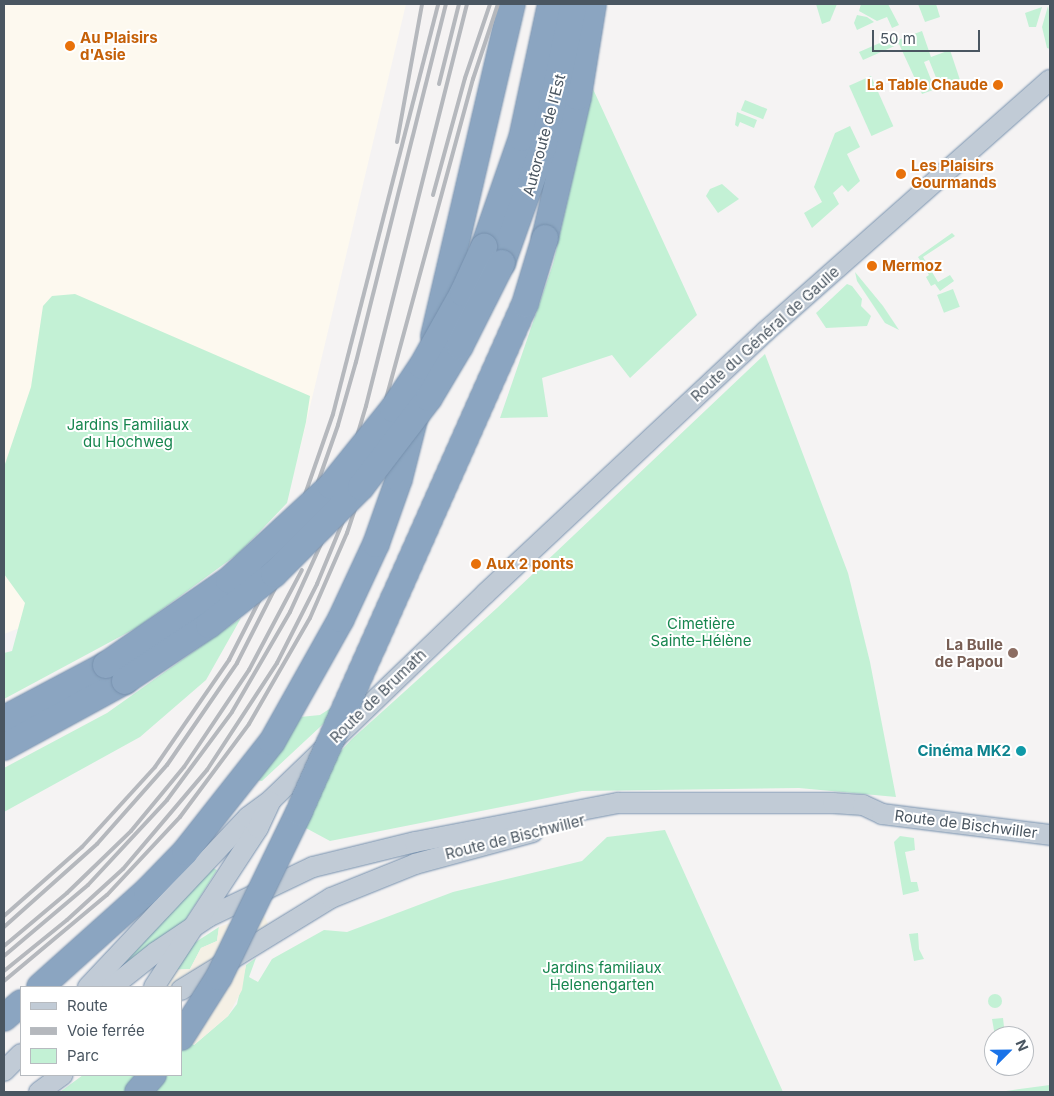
<!DOCTYPE html>
<meta charset="utf-8">
<style>
body{margin:0}
#map{position:relative;width:1054px;height:1096px;overflow:hidden;background:#f5f3f3;font-family:Inter,sans-serif}
div>[style]{position:absolute}
.commercial>*{inset:0;background:#fdf9ef}
.green>*{inset:0;background:#c3f1d5;transform-origin:0 0}
.round{border-radius:50%}
.sand>*{inset:0;background:#f5f0e5}
.roads{filter:drop-shadow(0 0 1px #7690ad) drop-shadow(0 0 1px #7690ad)}
.secondary>*{height:20px;margin:-10px;padding:0 10px;transform-origin:10px;border-radius:10px;background:#c1cbd6}
.highway>*{height:26px;margin:-13px;padding:0 13px;transform-origin:13px;border-radius:13px;background:#8ba5c1}
.rail>*{height:4px;margin:-2px;padding:0 2px;transform-origin:2px;border-radius:2px;background:#b5b8bd}
.bridges{filter:drop-shadow(0 0 1px #7690ad) drop-shadow(0 0 1px #7690ad)}
.highway-bridge>*{height:26px;margin:-13px;padding:0 13px;transform-origin:13px;border-radius:13px;background:#8ba5c1}
.dots>*{width:14px;height:14px;translate:-50% -50%;box-sizing:border-box;border:2px solid #fff;border-radius:50%}
span{translate:-50% -50%;white-space:nowrap;text-align:center;line-height:1.15;-webkit-text-stroke:4px #fff;paint-order:stroke}
.food-label{font-size:15px;color:#c56008;font-weight:700}
.left{translate:0 -50%;text-align:left}
.right{translate:-100% -50%;text-align:right}
.street-label{font-size:15px;color:#4a5661}
.park-label{font-size:15px;color:#17864f}
.education-label{font-size:15px;color:#785e54;font-weight:700}
.culture-label{font-size:15px;color:#0d838f;font-weight:700}
.frame{position:absolute;inset:0;border:5px solid #4a5661;pointer-events:none}
.legend{position:absolute;left:20px;top:986px;width:162px;height:90px;box-sizing:border-box;background:#fff;border:1px solid #b7bbc0;margin:0;padding:6px 9px;list-style:none;font-size:15px;color:#4a5661}
.legend li{display:flex;align-items:center;gap:10px;height:25px}
.legend b{width:25px;border:1px solid #b7bbc0}
.north{position:absolute;left:984px;top:1026px;width:50px;height:50px;box-sizing:border-box;background:#fff;border:1px solid #b7bbc0;border-radius:50%;rotate:67deg;font-size:14px;font-weight:700;line-height:20px;text-align:center;color:#4a5661}
.north::after{content:'';display:block;margin:auto;width:18px;height:22px;background:#1a73e8;clip-path:polygon(50% 0,100% 100%,50% 72%,0 100%)}
.scale{position:absolute;left:872px;top:30px;width:108px;height:22px;box-sizing:border-box;border:2px solid #4a5661;border-top:0;padding-left:6px;font-size:15px;line-height:18px;white-space:nowrap;color:#4a5661;-webkit-text-stroke:4px #fff;paint-order:stroke}
</style>
<div id="map">
<div class="commercial">
<div style="clip-path:polygon(4px 4px,406px 4px,298px 457px,181px 566px,4px 634px)"></div>
</div>
<div class="green">
<div style="clip-path:polygon(816px 4px,837px 4px,830px 21px,822px 24px)"></div>
<div style="clip-path:polygon(861px 4px,888px 4px,899px 25px,892px 28px,887px 17px,877px 21px,859px 11px)"></div>
<div style="clip-path:polygon(918px 4px,936px 4px,940px 17px,925px 22px)"></div>
<div style="clip-path:polygon(1048px 6px,1050px 17px,1050px 49px,1047px 48px,1042px 27px)"></div>
<div style="clip-path:polygon(1042px 7px,1036px 27px,1029px 27px,1025px 13px)"></div>
<div style="clip-path:polygon(857px 15px,867px 17px,874px 22px,857px 30px,854px 23px)"></div>
<div style="clip-path:polygon(evenodd,922px 31px,931px 57px,950px 50px,960px 80px,922px 94px,899px 44px,863px 60px,859px 52px,896px 36px,898px 40px,922px 31px,929px 60px,939px 85px,934px 87px,924px 62px,929px 60px)"></div>
<div style="left:871px;top:76px;width:55px;height:24px;rotate:66deg"></div>
<div style="clip-path:polygon(593px 89px,697px 315px,630px 378px,612px 355px,542px 378px,548px 417px,500px 418px,553px 264px)"></div>
<div style="left:745px;top:100px;width:24px;height:11px;rotate:22deg"></div>
<div style="clip-path:polygon(737px 112px,757px 120px,754px 128px,740px 122px,738px 127px,735px 125px)"></div>
<div style="clip-path:polygon(850px 126px,860px 147px,847px 154px,860px 181px,848px 192px,842px 185px,833px 193px,839px 204px,812px 228px,804px 213px,822px 202px,814px 187px,835px 133px)"></div>
<div style="clip-path:polygon(722px 184px,739px 199px,718px 213px,706px 196px,710px 189px)"></div>
<div style="clip-path:polygon(952px 233px,955px 236px,923px 257px,938px 282px,950px 275px,954px 281px,940px 291px,935px 284px,931px 286px,926px 277px,929px 275px,918px 257px)"></div>
<div style="clip-path:polygon(855px 272px,883px 306px,899px 330px,885px 323px,857px 281px)"></div>
<div style="clip-path:polygon(847px 284px,852px 286px,862px 299px,861px 306px,871px 316px,867px 326px,826px 328px,816px 313px)"></div>
<div style="left:953px;top:289px;width:19px;height:17px;rotate:69deg"></div>
<div style="clip-path:polygon(75px 294px,310px 396px,306px 422px,287px 503px,239px 553px,138px 627px,4px 699px,4px 653px,12px 651px,25px 603px,4px 574px,4px 467px,31px 387px,43px 306px,52px 296px)"></div>
<div style="clip-path:polygon(765px 354px,848px 573px,870px 662px,896px 797px,799px 788px,582px 791px,330px 841px,304px 827px,291px 805px,352px 739px,497px 608px)"></div>
<div style="clip-path:polygon(241px 618px,206px 680px,140px 737px,4px 812px,4px 768px,107px 713px)"></div>
<div style="clip-path:polygon(334px 706px,335px 713px,262px 781px,256px 780px,300px 717px,320px 715px)"></div>
<div style="clip-path:polygon(665px 830px,783px 1092px,60px 1092px,83px 1075px,181px 1075px,181px 1037px,194px 1045px,228px 1016px,237px 1004px,246px 965px,256px 958px,249px 977px,258px 982px,272px 959px,324px 930px,347px 932px,453px 892px,582px 861px,607px 837px)"></div>
<div style="clip-path:polygon(900px 836px,914px 838px,915px 850px,905px 852px,911px 882px,917px 882px,919px 891px,903px 895px,894px 842px)"></div>
<div style="clip-path:polygon(211px 867px,217px 870px,184px 922px,105px 980px)"></div>
<div style="clip-path:polygon(219px 927px,217px 941px,201px 948px,190px 969px,172px 970px,188px 947px)"></div>
<div style="clip-path:polygon(918px 933px,919px 949px,924px 959px,914px 961px,909px 934px)"></div>
<div class="round" style="left:988px;top:994px;width:14px;height:14px"></div>
<div style="clip-path:polygon(1003px 1018px,1005px 1036px,995px 1036px,992px 1019px)"></div>
<div style="clip-path:polygon(1050px 1085px,1050px 1092px,999px 1092px,1013px 1090px)"></div>
</div>
<div class="sand">
<div style="clip-path:polygon(262px 911px,268px 924px,170px 987px,160px 987px,172px 970px,190px 969px,201px 948px,217px 941px,219px 927px)"></div>
<div style="clip-path:polygon(246px 965px,242px 990px,228px 1016px,194px 1045px,181px 1037px,197px 997px)"></div>
</div>
<div class="roads">
<div class="secondary">
<div style="left:88px;top:987px;width:233px;rotate:-46.7deg"></div>
<div style="left:248px;top:817px;width:29px;rotate:-36deg"></div>
<div style="left:271px;top:800px;width:298px;rotate:-43.9deg"></div>
<div style="left:486px;top:593px;width:383px;rotate:-43.1deg"></div>
<div style="left:766px;top:331px;width:379px;rotate:-41.5deg"></div>
<div style="left:112px;top:987px;width:56px;rotate:-38.5deg"></div>
<div style="left:156px;top:952px;width:63px;rotate:-33.9deg"></div>
<div style="left:208px;top:917px;width:116px;rotate:-25.5deg"></div>
<div style="left:313px;top:867px;width:105px;rotate:-13.8deg"></div>
<div style="left:415px;top:842px;width:207px;rotate:-10.9deg"></div>
<div style="left:618px;top:803px;width:215px"></div>
<div style="left:833px;top:803px;width:30px;rotate:4deg"></div>
<div style="left:863px;top:805px;width:21px;rotate:25deg"></div>
<div style="left:882px;top:814px;width:169px;rotate:7.1deg"></div>
<div style="left:154px;top:987px;width:190px;rotate:-56.8deg"></div>
<div style="left:258px;top:828px;width:29px;rotate:-65deg"></div>
<div style="left:181px;top:990px;width:176px;rotate:-31.5deg"></div>
<div style="left:331px;top:898px;width:91px;rotate:-22deg"></div>
<div style="left:415px;top:864px;width:122px;rotate:-15.2deg"></div>
<div style="left:4px;top:1071px;width:24px;rotate:-45deg"></div>
<div style="left:39px;top:1092px;width:29px;rotate:-36deg"></div>
</div>
<div class="highway">
<div style="left:545px;top:238px;width:145px;rotate:-76.8deg"></div>
<div style="left:578px;top:97px;width:94px;rotate:-80.8deg"></div>
<div style="left:484px;top:247px;width:115px;rotate:-70.8deg"></div>
<div style="left:522px;top:138px;width:137px;rotate:-77.8deg"></div>
<div style="left:502px;top:263px;width:122px;rotate:-70.4deg"></div>
<div style="left:543px;top:148px;width:147px;rotate:-77.9deg"></div>
<div style="left:434px;top:336px;width:341px;rotate:-76.8deg"></div>
<div style="left:4px;top:719px;width:115px;rotate:-27.9deg"></div>
<div style="left:4px;top:747px;width:138px;rotate:-28.6deg"></div>
<div style="left:40px;top:987px;width:144px;rotate:-41.9deg"></div>
<div style="left:147px;top:891px;width:54px;rotate:-45.7deg"></div>
<div style="left:185px;top:852px;width:140px;rotate:-51.7deg"></div>
<div style="left:272px;top:742px;width:141px;rotate:-60.7deg"></div>
<div style="left:341px;top:619px;width:83px;rotate:-65deg"></div>
<div style="left:376px;top:544px;width:69px;rotate:-70.5deg"></div>
<div style="left:399px;top:479px;width:65px;rotate:-75.7deg"></div>
<div style="left:4px;top:1018px;width:23px;rotate:-41deg"></div>
<div style="left:138px;top:1092px;width:23px;rotate:-49deg"></div>
</div>
</div>
<div class="rail">
<div style="left:439px;top:84px;width:82px;rotate:-76deg"></div>
<div style="left:397px;top:142px;width:140px;rotate:-79.7deg"></div>
<div style="left:433px;top:195px;width:121px;rotate:-74.7deg"></div>
<div style="left:465px;top:78px;width:78px;rotate:-71.3deg"></div>
<div style="left:318px;top:533px;width:37px;rotate:-70deg"></div>
<div style="left:4px;top:916px;width:104px;rotate:-41.5deg"></div>
<div style="left:82px;top:847px;width:108px;rotate:-47.6deg"></div>
<div style="left:155px;top:767px;width:130px;rotate:-55.3deg"></div>
<div style="left:229px;top:660px;width:88px;rotate:-62.9deg"></div>
<div style="left:269px;top:582px;width:82px;rotate:-67.2deg"></div>
<div style="left:301px;top:506px;width:97px;rotate:-70.8deg"></div>
<div style="left:333px;top:414px;width:423px;rotate:-75.6deg"></div>
<div style="left:4px;top:927px;width:125px;rotate:-41.7deg"></div>
<div style="left:97px;top:844px;width:106px;rotate:-48.5deg"></div>
<div style="left:167px;top:765px;width:124px;rotate:-55.5deg"></div>
<div style="left:237px;top:663px;width:123px;rotate:-63deg"></div>
<div style="left:293px;top:553px;width:136px;rotate:-70.6deg"></div>
<div style="left:338px;top:425px;width:66px;rotate:-74.1deg"></div>
<div style="left:356px;top:362px;width:369px;rotate:-75.9deg"></div>
<div style="left:4px;top:946px;width:82px;rotate:-40.1deg"></div>
<div style="left:67px;top:893px;width:89px;rotate:-44.1deg"></div>
<div style="left:131px;top:831px;width:83px;rotate:-50.4deg"></div>
<div style="left:184px;top:767px;width:117px;rotate:-56.2deg"></div>
<div style="left:249px;top:670px;width:113px;rotate:-62.1deg"></div>
<div style="left:4px;top:956px;width:110px;rotate:-40.2deg"></div>
<div style="left:88px;top:885px;width:116px;rotate:-47.1deg"></div>
<div style="left:167px;top:800px;width:109px;rotate:-53.5deg"></div>
<div style="left:232px;top:712px;width:116px;rotate:-59.9deg"></div>
<div style="left:290px;top:612px;width:101px;rotate:-65.5deg"></div>
<div style="left:332px;top:520px;width:119px;rotate:-73.4deg"></div>
<div style="left:366px;top:406px;width:414px;rotate:-75.9deg"></div>
<div style="left:4px;top:971px;width:81px;rotate:-39deg"></div>
<div style="left:67px;top:920px;width:76px;rotate:-42.3deg"></div>
<div style="left:123px;top:869px;width:130px;rotate:-49.7deg"></div>
<div style="left:207px;top:770px;width:128px;rotate:-56.8deg"></div>
<div style="left:277px;top:663px;width:89px;rotate:-63.1deg"></div>
<div style="left:317px;top:584px;width:81px;rotate:-67.5deg"></div>
<div style="left:4px;top:981px;width:134px;rotate:-39.9deg"></div>
<div style="left:107px;top:895px;width:107px;rotate:-46.9deg"></div>
<div style="left:180px;top:817px;width:116px;rotate:-53.4deg"></div>
<div style="left:249px;top:724px;width:122px;rotate:-60.1deg"></div>
<div style="left:310px;top:618px;width:93px;rotate:-66.5deg"></div>
<div style="left:347px;top:533px;width:44px;rotate:-71.6deg"></div>
<div style="left:361px;top:491px;width:427px;rotate:-74.8deg"></div>
<div style="left:473px;top:79px;width:79px;rotate:-71.6deg"></div>
</div>
<div class="bridges">
<div class="highway-bridge">
<div style="left:106px;top:665px;width:150px;rotate:-34.6deg"></div>
<div style="left:229px;top:580px;width:139px;rotate:-42.7deg"></div>
<div style="left:331px;top:486px;width:99px;rotate:-51.2deg"></div>
<div style="left:393px;top:409px;width:52px;rotate:-56deg"></div>
<div style="left:422px;top:366px;width:84px;rotate:-60.7deg"></div>
<div style="left:463px;top:293px;width:51px;rotate:-65.5deg"></div>
<div style="left:125px;top:681px;width:101px;rotate:-33.7deg"></div>
<div style="left:209px;top:625px;width:83px;rotate:-38.1deg"></div>
<div style="left:274px;top:574px;width:123px;rotate:-45deg"></div>
<div style="left:361px;top:487px;width:112px;rotate:-52.6deg"></div>
<div style="left:429px;top:398px;width:61px;rotate:-59.2deg"></div>
<div style="left:460px;top:346px;width:93px;rotate:-63.2deg"></div>
<div style="left:181px;top:1037px;width:71px;rotate:-57.7deg"></div>
<div style="left:219px;top:977px;width:183px;rotate:-64.1deg"></div>
<div style="left:299px;top:812px;width:556px;rotate:-66.02deg"></div>
<div style="left:525px;top:304px;width:69px;rotate:-73.1deg"></div>
</div>
</div>
<div class="dots">
<div style="left:70px;top:46px;background:#e8710a"></div>
<div style="left:998px;top:85px;background:#e8710a"></div>
<div style="left:901px;top:174px;background:#e8710a"></div>
<div style="left:872px;top:266px;background:#e8710a"></div>
<div style="left:476px;top:564px;background:#e8710a"></div>
<div style="left:1013px;top:653px;background:#8d6e63"></div>
<div style="left:1021px;top:751px;background:#0f9aa8"></div>
</div>
<div class="food-label">
<span class="left" style="left:80px;top:46px">Au Plaisirs<br>d'Asie</span>
<span class="right" style="left:988px;top:85px">La Table Chaude</span>
<span class="left" style="left:911px;top:174px">Les Plaisirs<br>Gourmands</span>
<span class="left" style="left:882px;top:266px">Mermoz</span>
<span class="left" style="left:486px;top:564px">Aux 2 ponts</span>
</div>
<div class="street-label">
<span style="left:544px;top:135px;rotate:-75deg">Autoroute de l’Est</span>
<span style="left:765px;top:334px;rotate:-42deg">Route du Général de Gaulle</span>
<span style="left:378px;top:696px;rotate:-44deg">Route de Brumath</span>
<span style="left:966px;top:824px;rotate:7deg">Route de Bischwiller</span>
<span style="left:515px;top:837px;rotate:-14deg">Route de Bischwiller</span>
</div>
<div class="park-label">
<span style="left:128px;top:433px">Jardins Familiaux<br>du Hochweg</span>
<span style="left:701px;top:632px">Cimetière<br>Sainte-Hélène</span>
<span style="left:602px;top:976px">Jardins familiaux<br>Helenengarten</span>
</div>
<div class="education-label">
<span class="right" style="left:1003px;top:653px">La Bulle<br>de Papou</span>
</div>
<div class="culture-label">
<span class="right" style="left:1011px;top:751px">Cinéma MK2</span>
</div>
<div class="frame"></div>
<ul class="legend">
<li><b style="height:6px;background:#c1cbd6"></b>Route</li>
<li><b style="height:6px;background:#b5b8bd"></b>Voie ferrée</li>
<li><b style="height:14px;background:#c3f1d5"></b>Parc</li>
</ul>
<div class="north">N</div>
<div class="scale">50 m</div>
</div>
